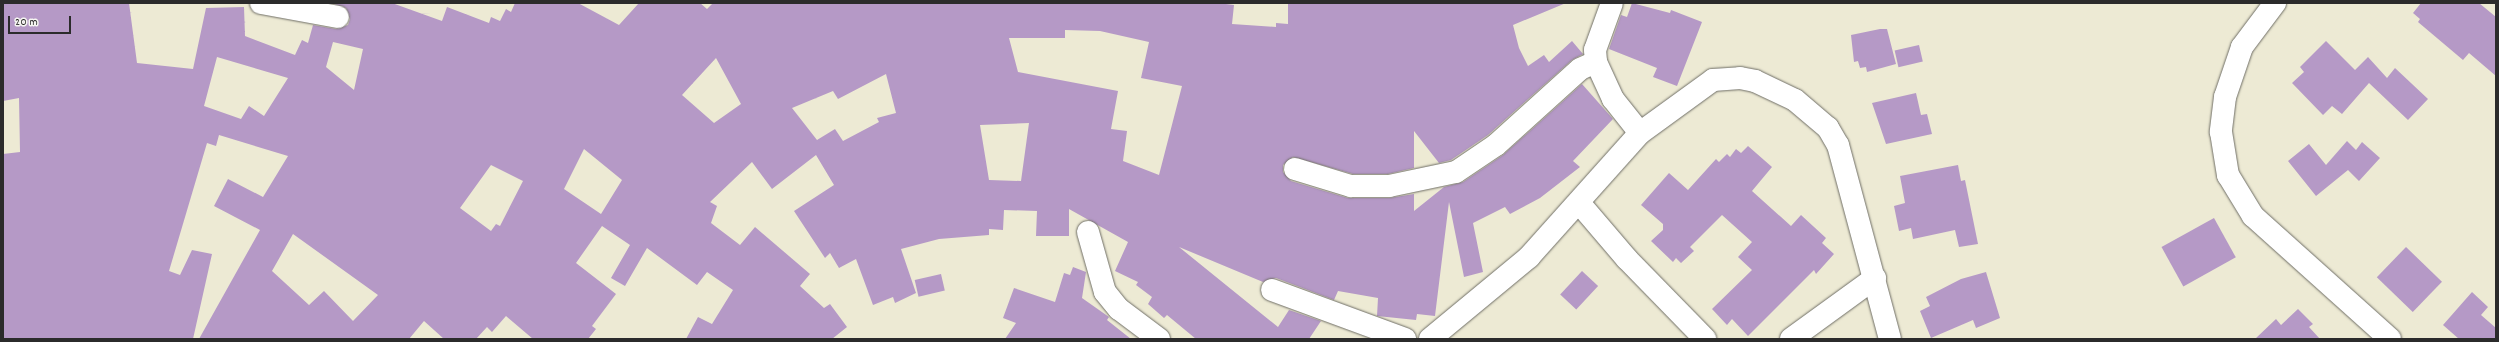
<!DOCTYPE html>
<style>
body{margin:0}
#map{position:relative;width:2499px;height:342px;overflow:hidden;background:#edead4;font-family:Dekko,sans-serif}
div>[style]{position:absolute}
.building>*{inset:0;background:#b599c6;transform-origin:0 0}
.roads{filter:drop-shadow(0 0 1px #6f6e66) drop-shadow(0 0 1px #6f6e66)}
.minor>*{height:22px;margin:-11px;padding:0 11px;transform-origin:11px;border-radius:11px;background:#fff}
span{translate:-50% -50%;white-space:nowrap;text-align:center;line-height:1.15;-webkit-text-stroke:4px #f6f6f2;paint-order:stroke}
.frame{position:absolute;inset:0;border:4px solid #2b2b2b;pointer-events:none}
.scale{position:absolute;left:8px;top:16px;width:63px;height:18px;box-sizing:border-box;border:2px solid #2b2b2b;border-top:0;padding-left:5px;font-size:12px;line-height:14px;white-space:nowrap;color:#2b2b2b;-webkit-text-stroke:3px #f6f6f2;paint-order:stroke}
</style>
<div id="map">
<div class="building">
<div style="clip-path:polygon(evenodd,3px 3px,129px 3px,137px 63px,193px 69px,206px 8px,244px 7px,245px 36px,295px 55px,302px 40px,308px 43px,313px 25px,336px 29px,348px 25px,350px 19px,346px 8px,331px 3px,392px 3px,442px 21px,447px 7px,489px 23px,491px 17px,500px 21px,506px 9px,511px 12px,515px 3px,578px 3px,619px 25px,639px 3px,700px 3px,707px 9px,713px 3px,1218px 3px,1234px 5px,1232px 24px,1276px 27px,1276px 23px,1288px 24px,1288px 3px,1566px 3px,1513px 25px,1519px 48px,1528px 66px,1544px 55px,1549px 62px,1572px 41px,1583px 54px,1572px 60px,1488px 135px,1451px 160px,1439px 163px,1414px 131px,1414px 168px,1388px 174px,1353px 174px,1293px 157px,1283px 165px,1283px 172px,1291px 181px,1348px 198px,1389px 198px,1414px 194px,1414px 211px,1444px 187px,1463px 182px,1503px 155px,1582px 84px,1613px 119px,1573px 161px,1580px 167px,1540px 198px,1510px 214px,1505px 207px,1473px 223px,1483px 272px,1464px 277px,1449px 202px,1435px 316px,1417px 314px,1416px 320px,1377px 316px,1378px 298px,1338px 291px,1334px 300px,1276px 278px,1263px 282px,1179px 247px,1278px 327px,1289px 310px,1321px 321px,1309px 339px,1196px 339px,1167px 315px,1164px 318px,1148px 304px,1152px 297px,1136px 285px,1138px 282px,1115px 271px,1128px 242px,1069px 209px,1069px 236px,1036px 236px,1037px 211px,1004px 210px,1003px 230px,989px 229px,989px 235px,939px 239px,901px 249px,916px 293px,895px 303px,893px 297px,873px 305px,856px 259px,839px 268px,830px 253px,825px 258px,794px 211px,834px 185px,816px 155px,772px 189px,752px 162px,710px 202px,717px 206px,711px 223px,740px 245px,755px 227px,810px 274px,800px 286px,824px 308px,830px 304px,847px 327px,832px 339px,686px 339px,698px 317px,712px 324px,733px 290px,707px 272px,697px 285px,647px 248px,625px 286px,611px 278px,630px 245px,602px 226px,576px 263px,616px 294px,592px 326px,596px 329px,588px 339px,533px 339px,506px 316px,492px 332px,487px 327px,476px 339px,444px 339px,424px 321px,409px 339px,199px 339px,260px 230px,214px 206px,228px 179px,263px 197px,288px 156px,219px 135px,216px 146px,207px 143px,169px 271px,180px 275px,192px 250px,212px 254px,193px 339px,3px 339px,3px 154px,20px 152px,19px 98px,3px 101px,3px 3px,1065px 30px,1100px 31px,1149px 42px,1141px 78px,1182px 86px,1159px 175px,1123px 161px,1127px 131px,1111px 129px,1118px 91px,1018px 72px,1009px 38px,1065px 38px,1065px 30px,3px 3px,333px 42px,363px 49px,354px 90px,326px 67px,333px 42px,3px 3px,217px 57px,288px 78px,264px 116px,249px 106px,241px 119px,204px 106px,217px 57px,3px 3px,716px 58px,741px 104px,714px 123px,682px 95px,716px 58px,3px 3px,886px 74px,896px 113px,877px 118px,879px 122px,843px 141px,835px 129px,817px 140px,792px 108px,833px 91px,838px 99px,886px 74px,3px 3px,1029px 123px,1021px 181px,989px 180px,980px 125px,1029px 123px,3px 3px,584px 149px,622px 180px,601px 214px,564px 189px,584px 149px,3px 3px,491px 165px,523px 181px,500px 226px,496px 224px,491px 231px,460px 208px,491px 165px,3px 3px,293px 234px,378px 295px,353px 321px,324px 291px,309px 305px,272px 271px,293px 234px)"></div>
<div style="clip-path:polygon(1632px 3px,1670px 13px,1671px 10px,1702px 22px,1677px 86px,1653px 77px,1657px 68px,1609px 49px,1621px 15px,1627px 17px)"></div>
<div style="clip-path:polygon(2421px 3px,2479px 3px,2496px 17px,2496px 76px,2469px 53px,2463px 60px,2418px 22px,2420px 19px,2413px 13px)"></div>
<div style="clip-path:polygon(1880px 29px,1887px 29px,1896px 64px,1867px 72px,1866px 67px,1860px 68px,1858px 61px,1854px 62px,1851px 35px)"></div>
<div style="clip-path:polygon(2326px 41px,2355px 70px,2368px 57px,2387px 78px,2395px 68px,2428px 99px,2408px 120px,2369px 83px,2342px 114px,2332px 106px,2323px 115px,2292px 83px,2304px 72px,2300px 67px)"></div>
<div style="left:1919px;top:45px;width:17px;height:25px;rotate:77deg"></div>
<div style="clip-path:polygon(1916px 93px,1921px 115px,1927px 114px,1932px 134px,1886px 144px,1872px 103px)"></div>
<div style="clip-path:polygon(2347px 141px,2356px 150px,2362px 142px,2380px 158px,2359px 181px,2348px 170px,2316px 196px,2288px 161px,2309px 144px,2326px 165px)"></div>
<div style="clip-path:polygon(1748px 146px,1772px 167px,1752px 191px,1791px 226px,1801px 215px,1826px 238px,1822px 243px,1834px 254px,1816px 274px,1814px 270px,1748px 336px,1732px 319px,1727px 325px,1712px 309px,1752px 270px,1738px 257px,1752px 242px,1722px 215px,1690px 247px,1694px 251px,1681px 263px,1676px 258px,1673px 262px,1651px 241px,1663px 230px,1663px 224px,1641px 205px,1669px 173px,1688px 190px,1716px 159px,1719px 162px,1727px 154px,1730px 157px,1736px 149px,1741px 153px)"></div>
<div style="clip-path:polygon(1958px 165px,1961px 181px,1965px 180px,1978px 244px,1959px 247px,1955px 230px,1913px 239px,1911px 228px,1899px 231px,1894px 206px,1905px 203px,1900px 176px)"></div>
<div style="left:2214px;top:218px;width:45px;height:60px;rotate:61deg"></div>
<div style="left:2406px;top:247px;width:50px;height:42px;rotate:44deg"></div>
<div style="clip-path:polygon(1073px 267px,1086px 272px,1082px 298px,1109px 317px,1107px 320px,1131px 339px,1005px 339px,1016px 323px,1003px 318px,1014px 288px,1055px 302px,1064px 273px,1070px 275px)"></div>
<div style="left:1582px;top:271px;width:22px;height:32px;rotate:43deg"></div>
<div style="clip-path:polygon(1986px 272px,2000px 318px,1976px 328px,1973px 320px,1931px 338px,1920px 311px,1930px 306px,1926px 297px,1961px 279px)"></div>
<div style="left:941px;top:274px;width:17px;height:27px;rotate:77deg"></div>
<div style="clip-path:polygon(2472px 292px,2488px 307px,2481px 315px,2496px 328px,2496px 339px,2459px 339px,2443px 325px)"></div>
<div style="clip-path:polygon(2298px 309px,2313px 324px,2309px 327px,2320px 339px,2255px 339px,2276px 319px,2281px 325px)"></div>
</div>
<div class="roads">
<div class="minor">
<div style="left:261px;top:3px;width:78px;rotate:10.3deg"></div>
<div style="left:1612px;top:3px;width:50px;rotate:109.9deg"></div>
<div style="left:1595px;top:50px;width:12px;rotate:85deg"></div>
<div style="left:1596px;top:62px;width:41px;rotate:65.3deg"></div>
<div style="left:1613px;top:99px;width:43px;rotate:51.5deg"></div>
<div style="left:2275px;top:3px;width:55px;rotate:126.9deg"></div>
<div style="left:2242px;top:47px;width:53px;rotate:108.8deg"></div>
<div style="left:2225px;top:97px;width:35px;rotate:97deg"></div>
<div style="left:2221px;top:132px;width:44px;rotate:80.8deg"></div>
<div style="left:2228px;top:175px;width:48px;rotate:58.6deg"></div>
<div style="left:2253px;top:216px;width:184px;rotate:41.9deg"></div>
<div style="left:1295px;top:169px;width:59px;rotate:16.9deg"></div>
<div style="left:1351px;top:186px;width:38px"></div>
<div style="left:1389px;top:186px;width:68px;rotate:-11.8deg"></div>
<div style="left:1456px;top:172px;width:48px;rotate:-34deg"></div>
<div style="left:1496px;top:145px;width:113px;rotate:-42.1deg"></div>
<div style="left:1580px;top:69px;width:17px;rotate:-24deg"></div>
<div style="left:1580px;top:204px;width:72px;rotate:49.5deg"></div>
<div style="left:1627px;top:259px;width:112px;rotate:45.7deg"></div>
<div style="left:1088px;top:232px;width:62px;rotate:74.2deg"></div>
<div style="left:1105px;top:292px;width:22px;rotate:51deg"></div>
<div style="left:1119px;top:309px;width:50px;rotate:36.9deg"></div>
<div style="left:1272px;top:290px;width:142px;rotate:20.2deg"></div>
<div style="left:1430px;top:339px;width:129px;rotate:-39.6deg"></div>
<div style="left:1529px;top:257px;width:166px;rotate:-48.2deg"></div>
<div style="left:1640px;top:133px;width:90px;rotate:-36deg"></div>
<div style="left:1713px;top:80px;width:27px;rotate:-4deg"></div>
<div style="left:1740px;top:78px;width:15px;rotate:11deg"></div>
<div style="left:1755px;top:81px;width:44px;rotate:25.4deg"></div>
<div style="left:1795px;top:100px;width:43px;rotate:40.3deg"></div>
<div style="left:1828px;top:128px;width:20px;rotate:60deg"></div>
<div style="left:1838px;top:145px;width:201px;rotate:75deg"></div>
<div style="left:1791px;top:339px;width:104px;rotate:-36deg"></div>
</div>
</div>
<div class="frame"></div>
<div class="scale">20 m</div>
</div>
